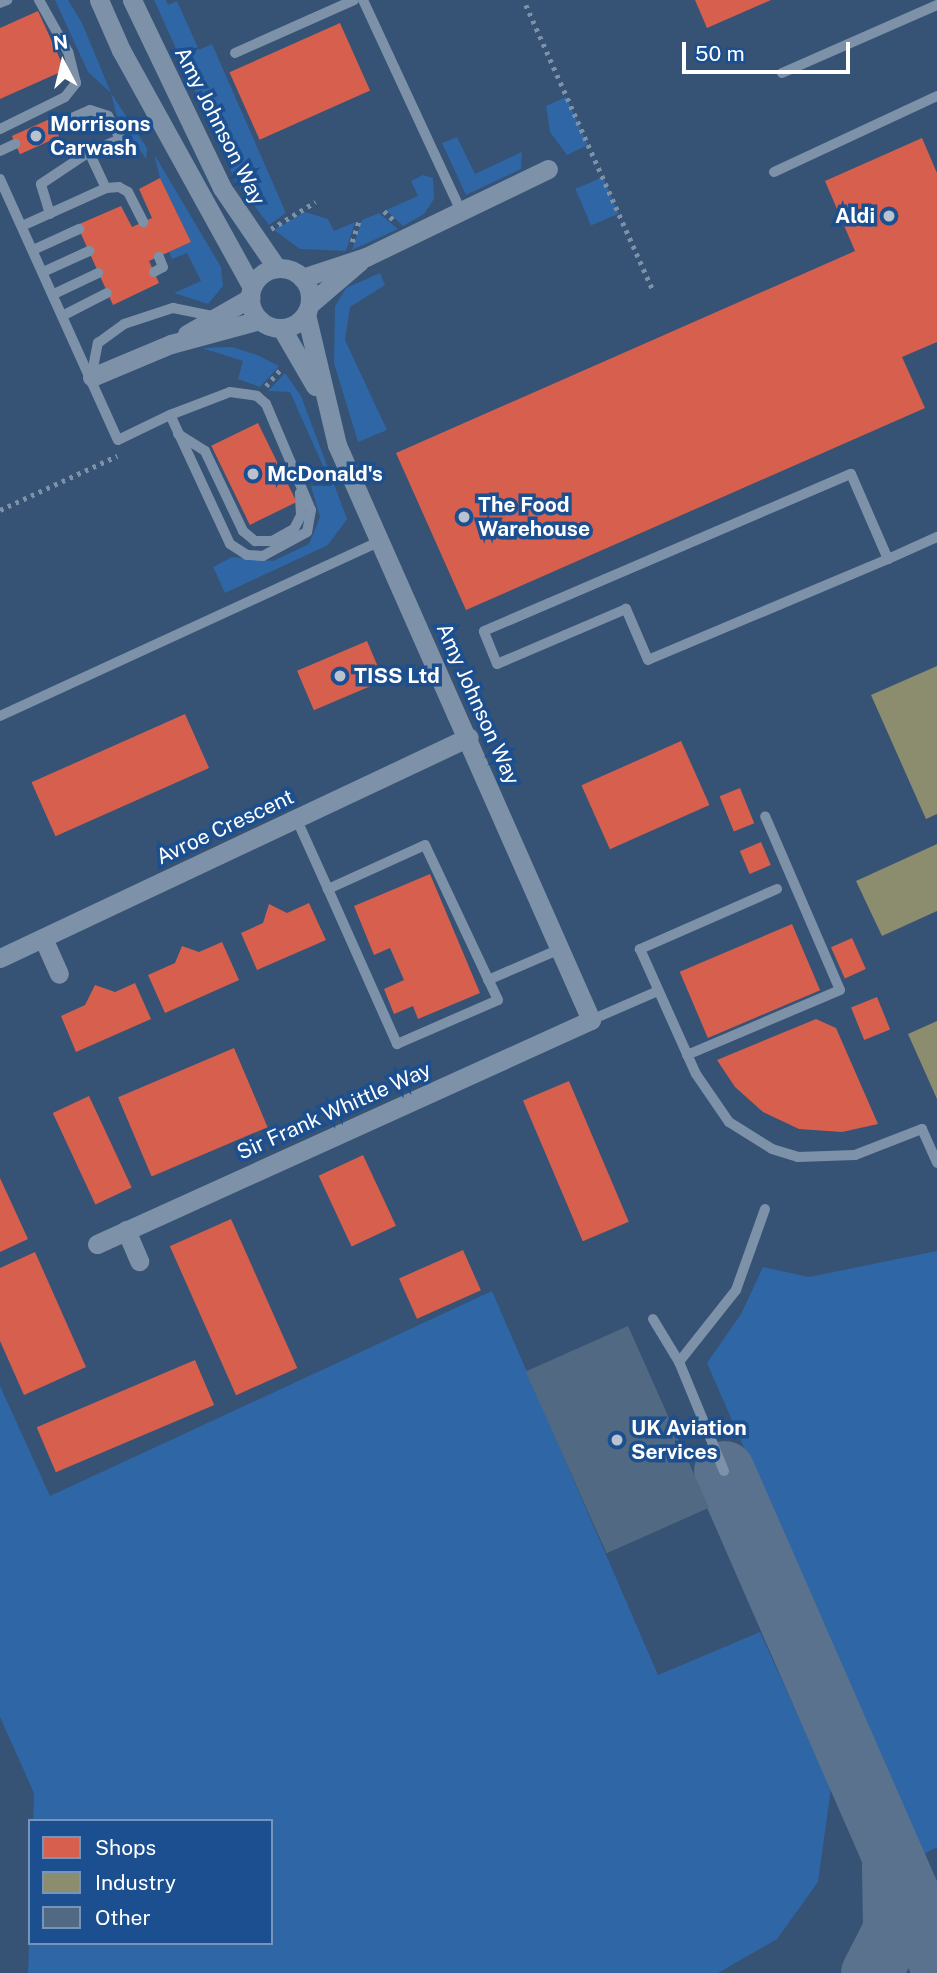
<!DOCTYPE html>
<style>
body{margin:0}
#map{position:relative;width:937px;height:1973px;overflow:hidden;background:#365274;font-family:"Public Sans",sans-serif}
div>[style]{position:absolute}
.green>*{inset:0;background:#2f66a5;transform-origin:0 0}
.shops>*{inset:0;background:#d6604d;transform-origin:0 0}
.industry>*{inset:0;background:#8c8c6e}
.taxiway>*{height:61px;margin:-30.5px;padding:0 30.5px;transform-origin:30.5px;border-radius:30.5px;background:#5a728e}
.building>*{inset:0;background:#526984;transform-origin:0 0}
.path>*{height:4.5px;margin-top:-2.25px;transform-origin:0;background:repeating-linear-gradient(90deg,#7d92a8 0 3.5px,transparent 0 8.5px)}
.lane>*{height:10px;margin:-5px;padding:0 5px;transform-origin:5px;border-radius:5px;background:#7d92a8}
.street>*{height:19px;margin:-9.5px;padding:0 9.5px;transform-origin:9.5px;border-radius:9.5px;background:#7d92a8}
.street>.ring{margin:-9.5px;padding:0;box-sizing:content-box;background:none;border:19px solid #7d92a8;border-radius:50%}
.dots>*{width:19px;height:19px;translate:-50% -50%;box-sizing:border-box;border:4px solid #1b4f8f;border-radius:50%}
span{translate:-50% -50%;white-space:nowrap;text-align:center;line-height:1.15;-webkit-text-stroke:7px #1b4f8f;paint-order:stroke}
.poi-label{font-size:21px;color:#fff;font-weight:700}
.left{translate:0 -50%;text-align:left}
.right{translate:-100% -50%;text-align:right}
.street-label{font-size:21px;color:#fff}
.legend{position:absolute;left:28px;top:1819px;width:245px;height:126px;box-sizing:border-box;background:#1b4f8f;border:2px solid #7695bc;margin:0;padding:9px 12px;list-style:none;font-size:21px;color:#fff}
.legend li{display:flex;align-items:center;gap:14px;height:35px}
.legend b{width:35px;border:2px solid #7695bc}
.north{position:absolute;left:28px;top:28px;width:70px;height:70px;-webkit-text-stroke:5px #1b4f8f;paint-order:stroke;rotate:353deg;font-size:19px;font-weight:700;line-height:28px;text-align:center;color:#fff}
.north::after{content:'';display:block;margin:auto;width:24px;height:32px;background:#fff;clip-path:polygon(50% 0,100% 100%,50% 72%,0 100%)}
.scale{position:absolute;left:682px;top:42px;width:168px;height:32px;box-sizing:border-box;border:4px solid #fff;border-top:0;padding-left:9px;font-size:21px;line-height:24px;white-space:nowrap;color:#fff;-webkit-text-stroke:5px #1b4f8f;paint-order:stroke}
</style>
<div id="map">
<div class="green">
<div style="clip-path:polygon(55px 0,68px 0,82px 23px,111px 93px,147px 148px,146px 159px,116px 114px,111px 93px,88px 72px)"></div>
<div style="clip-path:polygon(154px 0,166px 0,168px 5px,177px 1px,199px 50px,212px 44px,286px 213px,269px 225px,236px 182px)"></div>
<div style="clip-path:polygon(566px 97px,588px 145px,567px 155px,550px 132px,546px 106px)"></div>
<div style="clip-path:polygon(457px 137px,475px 174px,522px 152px,521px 169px,466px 195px,442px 143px)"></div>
<div style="clip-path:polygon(154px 154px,221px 267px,223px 286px,208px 304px,174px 293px,201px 281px,187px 253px,172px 259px,169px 252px,191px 242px,160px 178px)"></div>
<div style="clip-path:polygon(423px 175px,433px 178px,434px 199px,424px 214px,403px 226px,386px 210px,418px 196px,411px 181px)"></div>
<div style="left:603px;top:177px;width:40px;height:30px;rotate:67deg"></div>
<div style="clip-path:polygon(305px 212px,328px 219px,334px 231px,355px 222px,346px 251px,300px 249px,274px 230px)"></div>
<div style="clip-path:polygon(379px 213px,398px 229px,352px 250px,362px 220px)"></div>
<div style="clip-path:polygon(380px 273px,385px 285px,350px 307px,345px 340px,387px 430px,358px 442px,334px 363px,335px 306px,346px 288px)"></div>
<div style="clip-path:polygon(232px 347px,257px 355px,279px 366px,260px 387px,238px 379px,243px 361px,202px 348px)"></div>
<div style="clip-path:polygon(285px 373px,301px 396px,347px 519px,328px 545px,225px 593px,213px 567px,232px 557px,273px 561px,309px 544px,320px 517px,311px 486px,332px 486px,290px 392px,268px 391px)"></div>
<div style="clip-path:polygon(937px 1251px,937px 1847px,922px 1855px,707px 1363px,741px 1314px,763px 1267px,809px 1277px)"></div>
<div style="clip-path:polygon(492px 1291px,658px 1675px,760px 1632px,831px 1788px,818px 1882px,777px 1939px,718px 1973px,28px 1973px,30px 1917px,30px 1943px,271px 1943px,271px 1821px,33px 1821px,34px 1793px,0 1717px,0 1386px,50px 1496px)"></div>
</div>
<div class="shops">
<div style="clip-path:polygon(695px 0,771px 0,707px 28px)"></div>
<div style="clip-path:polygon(38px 11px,65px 70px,0 99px,0 28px)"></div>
<div style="left:340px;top:23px;width:74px;height:121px;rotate:66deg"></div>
<div style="left:52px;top:118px;width:20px;height:44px;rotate:66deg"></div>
<div style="clip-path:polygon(922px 138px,937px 173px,937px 342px,902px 357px,925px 408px,466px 610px,396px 453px,855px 251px,825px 181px)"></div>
<div style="clip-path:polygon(160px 178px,191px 242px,149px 261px,159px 283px,113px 305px,77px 225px,121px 206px,132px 227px,152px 218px,139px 189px)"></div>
<div style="left:258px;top:423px;width:88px;height:52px;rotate:64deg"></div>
<div style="left:367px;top:641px;width:43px;height:76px;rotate:67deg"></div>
<div style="left:185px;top:714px;width:59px;height:168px;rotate:66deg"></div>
<div style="left:681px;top:741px;width:70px;height:109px;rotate:66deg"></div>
<div style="left:740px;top:788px;width:38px;height:22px;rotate:68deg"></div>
<div style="left:761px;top:842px;width:25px;height:23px;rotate:67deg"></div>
<div style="clip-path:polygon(430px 874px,480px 993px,418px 1019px,413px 1006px,394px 1014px,384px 989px,404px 980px,390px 948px,374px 955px,354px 906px)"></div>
<div style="clip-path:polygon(309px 903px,326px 940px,257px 970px,241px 933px,263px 923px,269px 904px,287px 913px)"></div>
<div style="left:792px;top:924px;width:72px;height:122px;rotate:67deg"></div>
<div style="left:852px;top:938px;width:34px;height:23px;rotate:66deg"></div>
<div style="clip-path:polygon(222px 942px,239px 980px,165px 1013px,148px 975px,175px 963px,182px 946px,199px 952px)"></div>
<div style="clip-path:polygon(135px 983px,151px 1019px,76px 1052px,61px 1016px,85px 1005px,95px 985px,115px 992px)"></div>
<div style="left:877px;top:997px;width:35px;height:28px;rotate:68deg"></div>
<div style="clip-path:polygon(816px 1019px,836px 1028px,878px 1124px,842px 1132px,799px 1129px,763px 1112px,735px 1087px,717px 1060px)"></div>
<div style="left:234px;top:1048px;width:86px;height:126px;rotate:67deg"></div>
<div style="left:569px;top:1081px;width:153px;height:50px;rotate:67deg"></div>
<div style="left:89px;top:1096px;width:101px;height:40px;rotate:65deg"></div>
<div style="left:363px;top:1155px;width:78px;height:49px;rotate:65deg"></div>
<div style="clip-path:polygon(0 1178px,28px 1239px,0 1252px)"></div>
<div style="left:231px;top:1219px;width:163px;height:67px;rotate:66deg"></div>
<div style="left:463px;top:1250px;width:44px;height:70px;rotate:66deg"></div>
<div style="clip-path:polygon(35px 1252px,86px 1367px,24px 1395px,0 1341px,0 1268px)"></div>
<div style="left:195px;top:1360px;width:49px;height:172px;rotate:67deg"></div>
</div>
<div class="industry">
<div style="clip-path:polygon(937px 666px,937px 814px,926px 819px,871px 695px)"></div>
<div style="clip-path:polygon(937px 844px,937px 911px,882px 936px,856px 881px)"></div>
<div style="clip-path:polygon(937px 1021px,937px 1099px,908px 1034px)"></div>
</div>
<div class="taxiway">
<div style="left:724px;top:1471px;width:532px;rotate:66.38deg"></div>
<div style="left:871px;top:1973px;width:48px;rotate:-62.9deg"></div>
<div style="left:893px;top:1930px;width:64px;rotate:-90.9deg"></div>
</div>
<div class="building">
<div style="left:628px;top:1326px;width:199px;height:112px;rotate:66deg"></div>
</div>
<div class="path">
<div style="left:526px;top:5px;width:314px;rotate:66deg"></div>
<div style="left:384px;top:211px;width:16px;rotate:43deg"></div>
<div style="left:271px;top:229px;width:52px;rotate:-31.5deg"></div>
<div style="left:352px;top:242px;width:22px;rotate:-72deg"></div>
<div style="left:266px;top:386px;width:23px;rotate:-49deg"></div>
<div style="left:0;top:510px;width:129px;rotate:-24.8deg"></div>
</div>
<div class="lane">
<div style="left:363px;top:0;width:233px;rotate:65.1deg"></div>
<div style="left:0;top:3px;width:8px;rotate:-23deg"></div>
<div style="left:235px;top:53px;width:130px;rotate:-24deg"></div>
<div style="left:782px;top:73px;width:169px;rotate:-23.7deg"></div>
<div style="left:55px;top:125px;width:38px;rotate:-23deg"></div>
<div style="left:90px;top:110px;width:19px;rotate:18deg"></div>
<div style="left:108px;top:116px;width:26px;rotate:62deg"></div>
<div style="left:120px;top:139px;width:34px;rotate:157deg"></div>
<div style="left:89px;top:152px;width:40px;rotate:65deg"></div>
<div style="left:0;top:129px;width:72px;rotate:-26.2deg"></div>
<div style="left:65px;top:97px;width:18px;rotate:-52deg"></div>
<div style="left:76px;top:83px;width:32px;rotate:-104deg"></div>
<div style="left:68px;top:52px;width:60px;rotate:-119.1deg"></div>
<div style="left:0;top:151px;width:17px;rotate:-25deg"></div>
<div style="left:774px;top:172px;width:180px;rotate:-25deg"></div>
<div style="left:0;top:179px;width:286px;rotate:65.7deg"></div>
<div style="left:118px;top:440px;width:58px;rotate:-25.7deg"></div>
<div style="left:170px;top:415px;width:64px;rotate:-21deg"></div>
<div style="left:230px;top:392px;width:27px;rotate:8deg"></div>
<div style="left:257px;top:396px;width:12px;rotate:42deg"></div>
<div style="left:266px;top:404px;width:115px;rotate:67deg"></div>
<div style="left:311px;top:510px;width:22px;rotate:100deg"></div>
<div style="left:307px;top:532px;width:50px;rotate:151.4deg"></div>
<div style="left:263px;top:556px;width:16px;rotate:-176deg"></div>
<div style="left:247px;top:555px;width:20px;rotate:-147deg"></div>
<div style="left:230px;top:544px;width:142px;rotate:-114.9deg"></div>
<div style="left:50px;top:214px;width:31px;rotate:-107deg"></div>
<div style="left:41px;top:184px;width:58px;rotate:-33.7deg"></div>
<div style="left:22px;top:226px;width:92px;rotate:-24.3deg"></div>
<div style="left:106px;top:188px;width:13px;rotate:-4deg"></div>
<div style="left:119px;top:187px;width:10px;rotate:29deg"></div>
<div style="left:128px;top:192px;width:34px;rotate:63deg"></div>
<div style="left:33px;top:250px;width:51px;rotate:-24.5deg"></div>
<div style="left:43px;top:272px;width:51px;rotate:-24.5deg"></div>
<div style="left:154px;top:272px;width:10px;rotate:-29deg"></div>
<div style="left:163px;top:267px;width:11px;rotate:-112deg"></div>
<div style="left:54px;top:294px;width:49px;rotate:-25.5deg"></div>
<div style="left:64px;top:315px;width:48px;rotate:-27.1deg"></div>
<div style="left:92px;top:373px;width:31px;rotate:-79deg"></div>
<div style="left:98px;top:343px;width:32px;rotate:-36deg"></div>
<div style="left:124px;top:324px;width:52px;rotate:-18.1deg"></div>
<div style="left:173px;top:308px;width:41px;rotate:11.3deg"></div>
<div style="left:178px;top:434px;width:32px;rotate:32deg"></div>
<div style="left:205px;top:451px;width:89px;rotate:64.6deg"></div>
<div style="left:243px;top:531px;width:16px;rotate:40deg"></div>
<div style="left:255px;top:541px;width:17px"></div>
<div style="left:272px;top:541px;width:25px;rotate:-29deg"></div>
<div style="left:294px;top:529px;width:16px;rotate:-63deg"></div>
<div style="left:301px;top:515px;width:22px;rotate:-93deg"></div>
<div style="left:888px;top:559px;width:260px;rotate:157.2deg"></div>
<div style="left:648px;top:660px;width:56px;rotate:-113.3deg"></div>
<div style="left:626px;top:609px;width:140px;rotate:156.9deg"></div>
<div style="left:497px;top:664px;width:35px;rotate:-112deg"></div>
<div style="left:484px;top:631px;width:399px;rotate:-23.2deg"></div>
<div style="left:851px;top:474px;width:93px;rotate:66.5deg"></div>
<div style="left:888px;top:559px;width:54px;rotate:-24.2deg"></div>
<div style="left:0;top:716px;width:416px;rotate:-24.7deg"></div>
<div style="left:296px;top:818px;width:78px;rotate:65.7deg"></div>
<div style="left:328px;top:889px;width:170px;rotate:66deg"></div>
<div style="left:397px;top:1044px;width:110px;rotate:-23.5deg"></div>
<div style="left:498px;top:1000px;width:171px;rotate:-115.2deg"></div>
<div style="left:425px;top:845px;width:107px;rotate:155.6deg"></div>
<div style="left:777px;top:889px;width:150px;rotate:156.3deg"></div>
<div style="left:640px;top:949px;width:137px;rotate:65.9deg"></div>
<div style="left:696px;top:1074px;width:58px;rotate:55.5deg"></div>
<div style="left:729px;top:1122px;width:51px;rotate:32.1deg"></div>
<div style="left:772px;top:1149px;width:27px;rotate:17deg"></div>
<div style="left:798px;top:1157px;width:57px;rotate:-2deg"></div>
<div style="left:855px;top:1155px;width:72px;rotate:-21.2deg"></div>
<div style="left:922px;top:1129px;width:37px;rotate:66deg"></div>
<div style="left:488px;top:980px;width:78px;rotate:-23.3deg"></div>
<div style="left:591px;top:1020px;width:73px;rotate:-23.4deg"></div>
<div style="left:687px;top:1055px;width:166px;rotate:-23deg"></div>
<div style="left:840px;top:990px;width:189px;rotate:-113.3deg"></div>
<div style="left:653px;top:1319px;width:50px;rotate:58.8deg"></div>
<div style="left:724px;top:1471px;width:118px;rotate:-112.4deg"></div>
<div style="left:679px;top:1362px;width:92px;rotate:-51.6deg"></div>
<div style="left:736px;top:1290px;width:86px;rotate:-70.3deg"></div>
</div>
<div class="street">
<div style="left:99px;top:0;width:55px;rotate:66.3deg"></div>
<div style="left:121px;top:50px;width:271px;rotate:61.1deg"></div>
<div style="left:132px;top:0;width:208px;rotate:64.4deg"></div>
<div style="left:222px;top:188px;width:96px;rotate:55.6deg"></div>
<div class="ring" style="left:250px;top:268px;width:41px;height:41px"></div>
<div style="left:302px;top:278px;width:67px;rotate:-18.2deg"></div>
<div style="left:366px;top:257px;width:202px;rotate:-25.8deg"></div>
<div style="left:310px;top:304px;width:65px;rotate:-40.6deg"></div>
<div style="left:282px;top:329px;width:66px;rotate:59.9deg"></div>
<div style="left:187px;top:334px;width:73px;rotate:-29.7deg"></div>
<div style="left:92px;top:377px;width:86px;rotate:-22.7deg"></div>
<div style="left:171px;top:344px;width:92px;rotate:-15.1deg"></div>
<div style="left:43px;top:938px;width:39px;rotate:66deg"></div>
<div style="left:0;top:958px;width:518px;rotate:-25.23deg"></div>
<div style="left:126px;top:1230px;width:34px;rotate:67deg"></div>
<div style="left:97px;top:1244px;width:542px;rotate:-24.39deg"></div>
<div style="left:591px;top:1020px;width:629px;rotate:-113.83deg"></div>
<div style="left:337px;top:445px;width:135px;rotate:-103.3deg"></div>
</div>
<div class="dots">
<div style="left:36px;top:136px;background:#b9c2ce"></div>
<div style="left:889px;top:216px;background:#b9c2ce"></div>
<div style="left:253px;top:474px;background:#b9c2ce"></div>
<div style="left:464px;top:517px;background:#b9c2ce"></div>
<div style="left:340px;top:676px;background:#b9c2ce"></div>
<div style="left:617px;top:1440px;background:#b9c2ce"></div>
</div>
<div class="poi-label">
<span class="left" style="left:50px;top:136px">Morrisons<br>Carwash</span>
<span class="right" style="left:875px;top:216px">Aldi</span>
<span class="left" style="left:267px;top:474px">McDonald's</span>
<span class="left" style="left:478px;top:517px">The Food<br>Warehouse</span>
<span class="left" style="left:354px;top:676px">TISS Ltd</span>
<span class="left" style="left:631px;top:1440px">UK Aviation<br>Services</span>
</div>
<div class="street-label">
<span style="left:220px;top:126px;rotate:63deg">Amy Johnson Way</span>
<span style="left:478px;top:704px;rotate:66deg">Amy Johnson Way</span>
<span style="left:225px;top:827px;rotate:-25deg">Avroe Crescent</span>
<span style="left:334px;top:1111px;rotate:-24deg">Sir Frank Whittle Way</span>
</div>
<ul class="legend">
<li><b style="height:19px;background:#d6604d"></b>Shops</li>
<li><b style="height:19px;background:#8c8c6e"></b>Industry</li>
<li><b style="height:19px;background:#526984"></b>Other</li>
</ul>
<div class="north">N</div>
<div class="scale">50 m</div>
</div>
